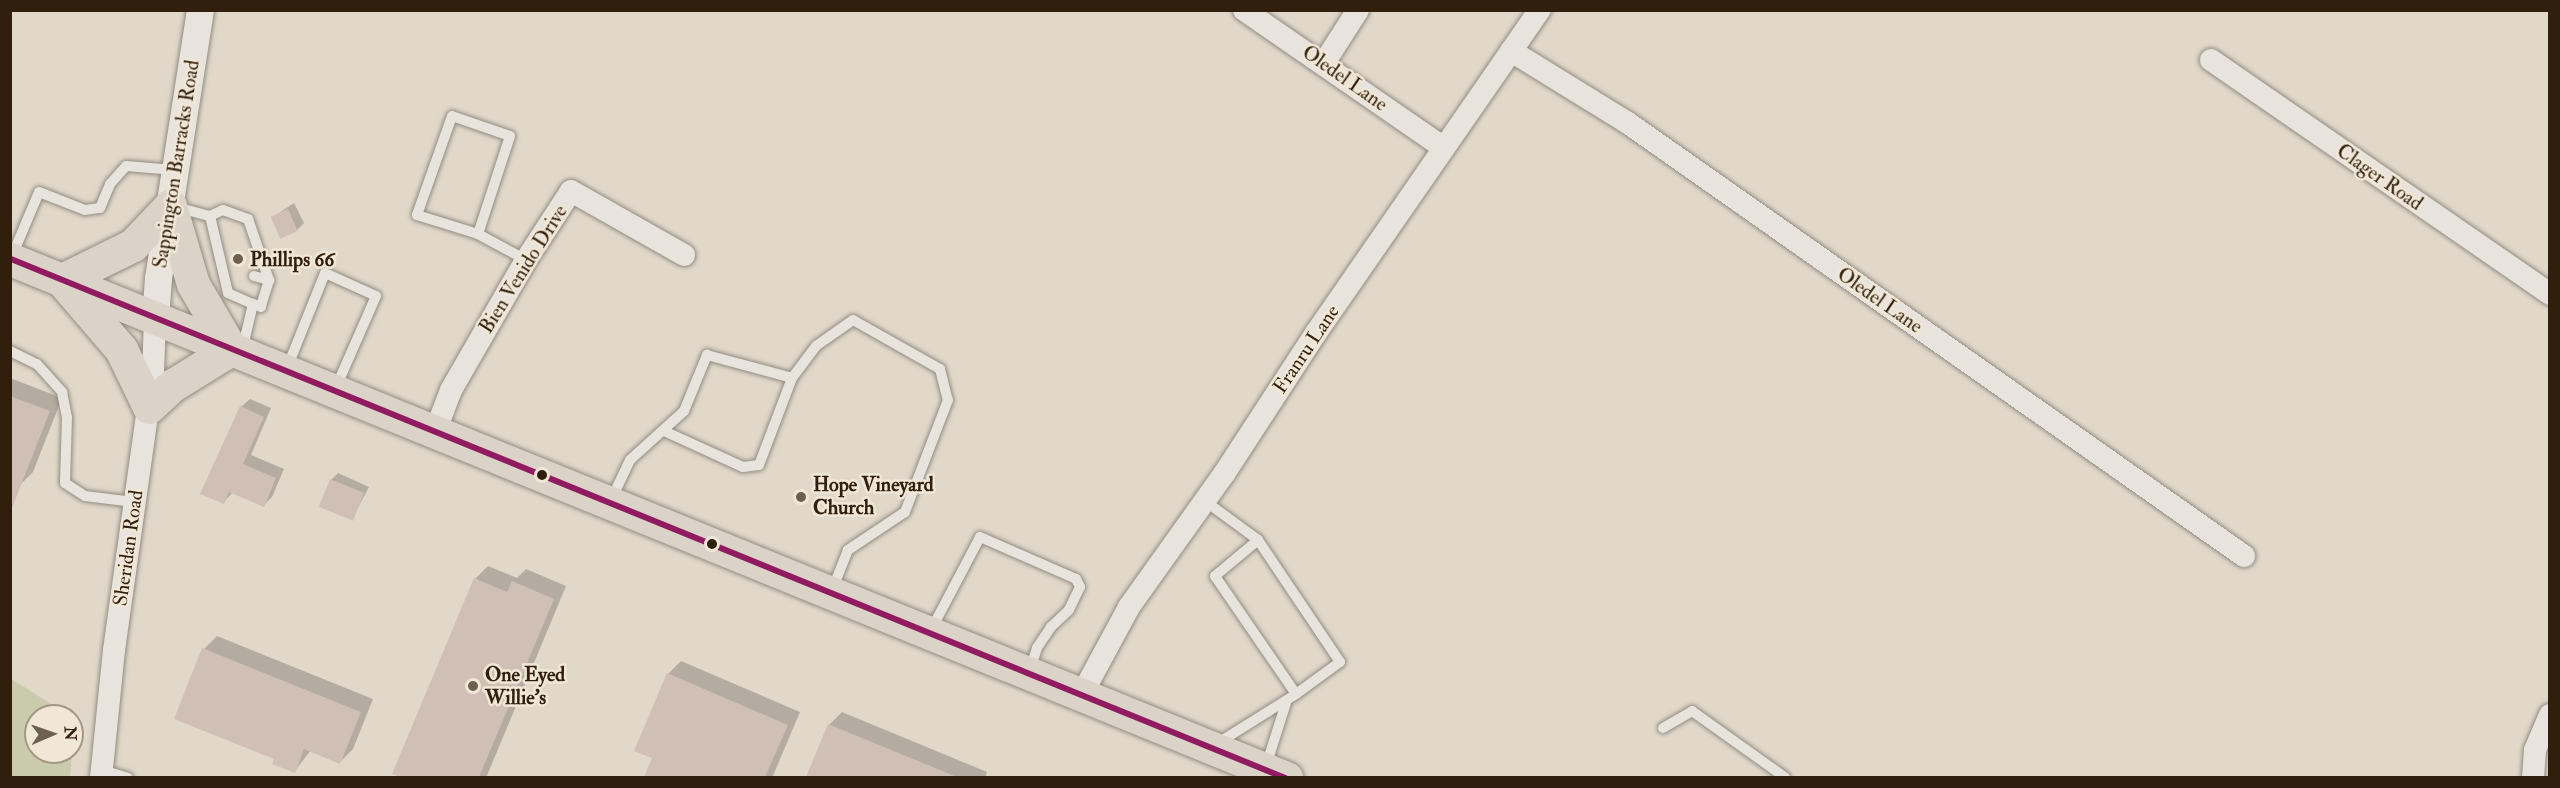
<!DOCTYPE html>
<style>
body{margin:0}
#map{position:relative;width:2560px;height:788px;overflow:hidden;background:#e1d8ca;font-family:"IM FELL Double Pica",serif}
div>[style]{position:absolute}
.green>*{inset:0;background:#cacbac}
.shadow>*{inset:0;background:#0003}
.building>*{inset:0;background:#cfbfb5;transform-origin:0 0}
.roads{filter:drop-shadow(0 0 2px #928c81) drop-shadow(0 0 2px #928c81)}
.service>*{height:10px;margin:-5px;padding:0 5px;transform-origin:5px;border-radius:5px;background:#e8e3dc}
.minor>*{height:22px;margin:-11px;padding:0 11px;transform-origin:11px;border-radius:11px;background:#e8e3dc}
.tertiary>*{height:27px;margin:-13.5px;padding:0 13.5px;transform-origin:13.5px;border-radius:13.5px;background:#e8e3dc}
.primary>*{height:33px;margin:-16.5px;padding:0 16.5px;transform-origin:16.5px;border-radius:16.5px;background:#dbd3c7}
.bus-1>*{height:6px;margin:-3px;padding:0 3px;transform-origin:3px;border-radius:3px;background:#901b61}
.dots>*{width:16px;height:16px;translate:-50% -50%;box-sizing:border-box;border:3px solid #f1e7d7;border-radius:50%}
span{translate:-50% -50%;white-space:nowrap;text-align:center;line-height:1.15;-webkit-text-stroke:5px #f1e7d7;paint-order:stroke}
.street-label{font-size:20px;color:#301f0d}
.poi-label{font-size:20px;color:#301f0d;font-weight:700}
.left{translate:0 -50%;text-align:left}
.frame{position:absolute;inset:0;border:12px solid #301f0d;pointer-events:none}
.north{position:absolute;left:24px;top:704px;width:60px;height:60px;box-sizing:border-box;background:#f1e7d7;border:2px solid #a49786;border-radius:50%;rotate:88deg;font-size:16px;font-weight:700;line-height:24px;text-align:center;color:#301f0d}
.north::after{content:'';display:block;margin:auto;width:21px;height:27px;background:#6e604f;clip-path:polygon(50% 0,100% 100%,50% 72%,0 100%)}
</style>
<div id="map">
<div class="green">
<div style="clip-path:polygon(10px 678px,70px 716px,36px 716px,36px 752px,72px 752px,72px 717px,75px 719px,70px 777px,11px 777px)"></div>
</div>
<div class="shadow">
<div style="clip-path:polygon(294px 203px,304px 223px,297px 230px,273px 217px)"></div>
<div style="clip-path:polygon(10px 378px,62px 398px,33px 472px,20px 485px,10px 481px)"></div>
<div style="clip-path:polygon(250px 399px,271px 408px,251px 455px,284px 469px,272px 497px,263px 506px,233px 492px,223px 503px,241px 407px)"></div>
<div style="clip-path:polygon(338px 473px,369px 487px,352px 519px,331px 480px)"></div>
<div style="clip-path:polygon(488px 566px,517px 578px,526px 569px,566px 586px,486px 778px,405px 778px,394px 773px,475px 579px)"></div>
<div style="clip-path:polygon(217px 636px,373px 699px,353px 749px,340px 762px,311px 750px,294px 772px,276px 758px,204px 649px)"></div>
<div style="clip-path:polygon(681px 661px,800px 712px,772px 778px,645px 778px,654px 758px,668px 674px)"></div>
<div style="clip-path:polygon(842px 712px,987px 772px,985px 778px,809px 775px,829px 725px)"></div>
</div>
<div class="building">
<div style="left:288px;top:209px;width:24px;height:19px;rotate:66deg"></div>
<div style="clip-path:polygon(10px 396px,50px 411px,12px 508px,10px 508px)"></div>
<div style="clip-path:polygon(240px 406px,264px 417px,243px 464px,276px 478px,264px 507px,229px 492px,224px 504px,200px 494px)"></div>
<div style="left:330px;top:479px;width:37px;height:30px;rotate:22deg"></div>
<div style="clip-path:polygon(474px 578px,507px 592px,512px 581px,554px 599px,479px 777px,401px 777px,392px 774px)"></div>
<div style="clip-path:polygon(202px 648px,361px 712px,340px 764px,304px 749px,295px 773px,272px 764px,274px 759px,174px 719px)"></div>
<div style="clip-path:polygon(667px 673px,788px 725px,765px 777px,644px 777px,652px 758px,634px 751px)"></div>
<div style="clip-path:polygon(828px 724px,957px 777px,806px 777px)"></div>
</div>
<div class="roads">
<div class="service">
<div style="left:176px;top:207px;width:35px;rotate:15deg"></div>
<div style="left:210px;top:216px;width:14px;rotate:-25deg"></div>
<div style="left:223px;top:210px;width:27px;rotate:20deg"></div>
<div style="left:248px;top:219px;width:65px;rotate:71deg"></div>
<div style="left:269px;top:280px;width:28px;rotate:107deg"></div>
<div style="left:261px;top:307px;width:9px;rotate:-159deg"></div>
<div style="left:253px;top:304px;width:47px;rotate:103.4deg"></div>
<div style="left:210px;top:216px;width:79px;rotate:76.8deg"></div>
<div style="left:228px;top:293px;width:27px;rotate:24deg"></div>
<div style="left:478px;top:234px;width:103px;rotate:-71.9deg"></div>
<div style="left:510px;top:136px;width:61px;rotate:-161deg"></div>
<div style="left:452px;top:116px;width:105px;rotate:109.5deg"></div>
<div style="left:417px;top:215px;width:64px;rotate:17.3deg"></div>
<div style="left:478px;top:234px;width:55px;rotate:28.4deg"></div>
<div style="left:12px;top:256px;width:69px;rotate:-67.1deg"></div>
<div style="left:39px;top:192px;width:49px;rotate:21.4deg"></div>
<div style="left:85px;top:210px;width:15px;rotate:-8deg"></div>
<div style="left:100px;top:208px;width:26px;rotate:-67deg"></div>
<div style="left:110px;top:184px;width:24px;rotate:-48deg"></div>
<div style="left:126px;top:166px;width:49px;rotate:4.7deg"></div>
<div style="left:254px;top:276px;width:16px;rotate:15deg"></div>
<div style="left:10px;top:351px;width:30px;rotate:26deg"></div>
<div style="left:37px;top:364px;width:38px;rotate:48deg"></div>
<div style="left:62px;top:392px;width:26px;rotate:79deg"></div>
<div style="left:67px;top:418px;width:65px;rotate:91.8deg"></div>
<div style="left:65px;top:483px;width:24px;rotate:33deg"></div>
<div style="left:85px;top:496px;width:49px;rotate:7deg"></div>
<div style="left:287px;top:368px;width:102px;rotate:-68.2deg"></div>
<div style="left:325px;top:273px;width:56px;rotate:24.3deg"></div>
<div style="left:376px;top:296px;width:99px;rotate:113.7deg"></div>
<div style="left:664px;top:431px;width:87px;rotate:24.5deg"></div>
<div style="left:743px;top:467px;width:16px;rotate:-7deg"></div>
<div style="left:759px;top:465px;width:93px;rotate:-69.2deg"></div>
<div style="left:611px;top:500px;width:44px;rotate:-64.6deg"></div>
<div style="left:630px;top:460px;width:73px;rotate:-42.2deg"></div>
<div style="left:684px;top:411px;width:61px;rotate:-67.7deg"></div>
<div style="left:707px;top:355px;width:88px;rotate:15.1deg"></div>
<div style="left:792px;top:378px;width:40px;rotate:-53deg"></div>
<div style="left:816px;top:346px;width:45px;rotate:-35.1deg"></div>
<div style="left:853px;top:320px;width:100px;rotate:29.4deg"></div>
<div style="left:940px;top:369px;width:32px;rotate:76deg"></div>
<div style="left:948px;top:400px;width:120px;rotate:111deg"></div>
<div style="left:905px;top:512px;width:69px;rotate:146.3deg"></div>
<div style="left:848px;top:550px;width:43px;rotate:111.8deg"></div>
<div style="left:1205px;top:501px;width:66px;rotate:36.3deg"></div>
<div style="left:1258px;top:540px;width:147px;rotate:56.1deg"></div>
<div style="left:1340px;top:662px;width:54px;rotate:144deg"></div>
<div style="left:1296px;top:694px;width:143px;rotate:-124.5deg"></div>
<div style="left:1215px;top:576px;width:56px;rotate:-39.9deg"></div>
<div style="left:931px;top:630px;width:105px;rotate:-62.2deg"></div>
<div style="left:980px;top:537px;width:105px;rotate:23.6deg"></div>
<div style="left:1076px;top:579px;width:9px;rotate:63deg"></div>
<div style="left:1080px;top:587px;width:25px;rotate:116deg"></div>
<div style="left:1069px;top:610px;width:25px;rotate:137deg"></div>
<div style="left:1051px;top:627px;width:25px;rotate:124deg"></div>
<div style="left:1037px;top:648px;width:23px;rotate:108deg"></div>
<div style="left:1663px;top:728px;width:34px;rotate:-30deg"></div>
<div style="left:1692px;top:711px;width:115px;rotate:35.5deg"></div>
<div style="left:1218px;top:743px;width:92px;rotate:-32.1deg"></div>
<div style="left:1266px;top:766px;width:66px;rotate:-72.4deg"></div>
<div style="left:102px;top:770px;width:27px;rotate:17deg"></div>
</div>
<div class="minor">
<div style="left:1244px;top:10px;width:243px;rotate:34.6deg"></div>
<div style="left:1511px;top:51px;width:137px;rotate:31.6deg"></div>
<div style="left:1628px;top:123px;width:753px;rotate:35.1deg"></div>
<div style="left:2211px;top:60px;width:412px;rotate:34.6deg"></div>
<div style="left:1324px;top:63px;width:63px;rotate:-57.3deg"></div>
<div style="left:435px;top:432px;width:45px;rotate:-69.1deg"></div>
<div style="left:451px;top:390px;width:150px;rotate:-60deg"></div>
<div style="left:526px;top:260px;width:82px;rotate:-56.9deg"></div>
<div style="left:571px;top:191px;width:130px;rotate:29.5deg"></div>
<div style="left:1082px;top:694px;width:99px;rotate:-61.6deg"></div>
<div style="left:1129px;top:607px;width:163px;rotate:-54.5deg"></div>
<div style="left:1224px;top:474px;width:168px;rotate:-56.9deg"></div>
<div style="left:1316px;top:333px;width:393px;rotate:-55.3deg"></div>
<div style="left:101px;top:778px;width:129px;rotate:-84.2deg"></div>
<div style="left:114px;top:650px;width:280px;rotate:-82deg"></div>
<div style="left:153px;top:373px;width:55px;rotate:-87.9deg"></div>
<div style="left:2533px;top:778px;width:28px;rotate:-86deg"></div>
<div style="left:2535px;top:750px;width:38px;rotate:-67deg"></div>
</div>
<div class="tertiary">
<div style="left:155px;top:318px;width:40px;rotate:-85.7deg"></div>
<div style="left:158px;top:278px;width:271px;rotate:-81.1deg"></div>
</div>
<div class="primary">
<div style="left:170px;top:206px;width:81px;rotate:73.6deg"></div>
<div style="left:193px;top:284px;width:75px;rotate:59.7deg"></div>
<div style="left:10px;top:259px;width:1378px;rotate:22.13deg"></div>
<div style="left:62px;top:280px;width:79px;rotate:-26.2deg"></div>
<div style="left:133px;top:245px;width:54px;rotate:-46.5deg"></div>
<div style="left:65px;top:284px;width:86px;rotate:49.3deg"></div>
<div style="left:121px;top:349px;width:64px;rotate:64.2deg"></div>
<div style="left:149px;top:407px;width:33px;rotate:-43deg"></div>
<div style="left:173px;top:385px;width:68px;rotate:-31.8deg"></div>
</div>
</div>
<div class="bus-1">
<div style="left:11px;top:259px;width:1376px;rotate:22.16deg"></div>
</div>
<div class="dots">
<div style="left:238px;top:259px;background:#6e604f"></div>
<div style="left:542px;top:475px;background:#301f0d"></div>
<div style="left:801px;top:497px;background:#6e604f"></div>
<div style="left:712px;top:544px;background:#301f0d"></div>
<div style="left:473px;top:686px;background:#6e604f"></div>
</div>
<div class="street-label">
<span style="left:1345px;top:78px;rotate:35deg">Oledel Lane</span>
<span style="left:176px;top:164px;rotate:-81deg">Sappington Barracks Road</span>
<span style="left:2380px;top:177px;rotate:35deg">Clager Road</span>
<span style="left:523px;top:269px;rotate:-58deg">Bien Venido Drive</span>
<span style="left:1880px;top:300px;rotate:35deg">Oledel Lane</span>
<span style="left:1306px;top:349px;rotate:-56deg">Franru Lane</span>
<span style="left:128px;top:548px;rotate:-82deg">Sheridan Road</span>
</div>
<div class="poi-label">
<span class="left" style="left:250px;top:259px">Phillips 66</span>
<span class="left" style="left:813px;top:496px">Hope Vineyard<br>Church</span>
<span class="left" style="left:485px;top:686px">One Eyed<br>Willie's</span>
</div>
<div class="frame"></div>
<div class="north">N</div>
</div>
